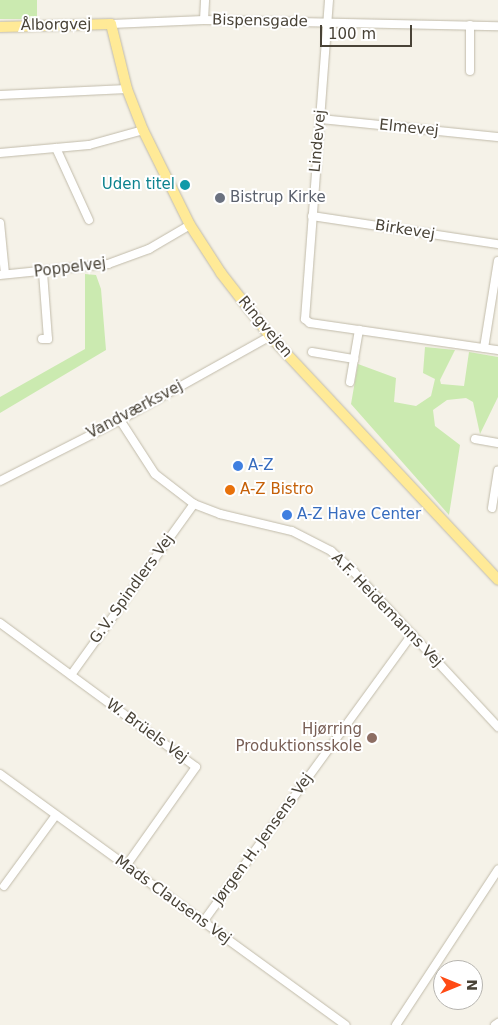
<!DOCTYPE html>
<meta charset="utf-8">
<style>
body{margin:0}
#map{position:relative;width:498px;height:1025px;overflow:hidden;background:#f5f2e8;font-family:"DejaVu Sans",sans-serif}
div>[style]{position:absolute}
.green>*{inset:0;background:#cbeab0;transform-origin:0 0}
.roads{filter:drop-shadow(0 0 1px #c1bbaa) drop-shadow(0 0 1px #c1bbaa)}
.minor>*{height:8px;margin:-4px;padding:0 4px;transform-origin:4px;border-radius:4px;background:#fff}
.major>*{height:10px;margin:-5px;padding:0 5px;transform-origin:5px;border-radius:5px;background:#ffea97}
.dots>*{width:14px;height:14px;translate:-50% -50%;box-sizing:border-box;border:2px solid #fff;border-radius:50%}
span{translate:-50% -50%;white-space:nowrap;text-align:center;line-height:1.15;-webkit-text-stroke:4px #fff;paint-order:stroke}
.street-label{font-size:15px;color:#494337}
.culture-label{font-size:15px;color:#0d838f}
.right{translate:-100% -50%;text-align:right}
.worship-label{font-size:15px;color:#5b616d}
.left{translate:0 -50%;text-align:left}
.shop-label{font-size:15px;color:#366cbe}
.food-label{font-size:15px;color:#c56008}
.education-label{font-size:15px;color:#785e54}
.north{position:absolute;left:433px;top:960px;width:50px;height:50px;box-sizing:border-box;background:#fff;border:1px solid #b6b4af;border-radius:50%;rotate:90deg;font-size:14px;font-weight:700;line-height:20px;text-align:center;color:#494337}
.north::after{content:'';display:block;margin:auto;width:18px;height:22px;background:#ff4b15;clip-path:polygon(50% 0,100% 100%,50% 72%,0 100%)}
.scale{position:absolute;left:320px;top:25px;width:92px;height:22px;box-sizing:border-box;border:2px solid #494337;border-top:0;padding-left:6px;font-size:15px;line-height:18px;white-space:nowrap;color:#494337;-webkit-text-stroke:4px #fff;paint-order:stroke}
</style>
<div id="map">
<div class="green">
<div style="left:0;top:0;width:37px;height:19px"></div>
<div style="clip-path:polygon(85px 274px,96px 275px,101px 289px,106px 350px,0 413px,0 397px,85px 349px)"></div>
<div style="clip-path:polygon(425px 347px,455px 350px,440px 380px,441px 384px,464px 386px,469px 352px,498px 357px,498px 397px,480px 434px,473px 402px,466px 398px,447px 400px,433px 410px,435px 426px,460px 445px,449px 515px,351px 404px,358px 364px,396px 378px,394px 402px,416px 406px,431px 396px,435px 379px,423px 373px)"></div>
</div>
<div class="roads">
<div class="minor">
<div style="left:329px;top:0;width:320px;rotate:94.3deg"></div>
<div style="left:305px;top:319px;width:6px;rotate:39deg"></div>
<div style="left:310px;top:323px;width:190px;rotate:8.2deg"></div>
<div style="left:204px;top:20px;width:20px;rotate:-87deg"></div>
<div style="left:111px;top:24px;width:93px;rotate:-2.5deg"></div>
<div style="left:204px;top:20px;width:294px;rotate:1.2deg"></div>
<div style="left:470px;top:71px;width:46px;rotate:-90deg"></div>
<div style="left:0;top:95px;width:127px;rotate:-2.7deg"></div>
<div style="left:320px;top:119px;width:179px;rotate:5.8deg"></div>
<div style="left:56px;top:148px;width:79px;rotate:65.4deg"></div>
<div style="left:0;top:153px;width:89px;rotate:-5.1deg"></div>
<div style="left:89px;top:145px;width:56px;rotate:-15.5deg"></div>
<div style="left:312px;top:216px;width:188px;rotate:8.6deg"></div>
<div style="left:0;top:223px;width:51px;rotate:84.4deg"></div>
<div style="left:0;top:275px;width:109px;rotate:-5.8deg"></div>
<div style="left:108px;top:264px;width:44px;rotate:-20.1deg"></div>
<div style="left:149px;top:249px;width:48px;rotate:-30.3deg"></div>
<div style="left:42px;top:339px;width:6px"></div>
<div style="left:48px;top:339px;width:67px;rotate:-94.3deg"></div>
<div style="left:484px;top:348px;width:88px;rotate:-80.9deg"></div>
<div style="left:312px;top:352px;width:43px;rotate:9.5deg"></div>
<div style="left:350px;top:382px;width:53px;rotate:-80.2deg"></div>
<div style="left:120px;top:420px;width:64px;rotate:57.1deg"></div>
<div style="left:155px;top:474px;width:49px;rotate:37.6deg"></div>
<div style="left:194px;top:504px;width:28px;rotate:21deg"></div>
<div style="left:220px;top:514px;width:74px;rotate:13.3deg"></div>
<div style="left:292px;top:531px;width:44px;rotate:27.1deg"></div>
<div style="left:331px;top:551px;width:31px;rotate:42deg"></div>
<div style="left:354px;top:572px;width:212px;rotate:47.1deg"></div>
<div style="left:475px;top:439px;width:23px;rotate:10deg"></div>
<div style="left:0;top:481px;width:135px;rotate:-26.9deg"></div>
<div style="left:120px;top:420px;width:172px;rotate:-29.2deg"></div>
<div style="left:492px;top:508px;width:38px;rotate:-81deg"></div>
<div style="left:0;top:623px;width:243px;rotate:36.3deg"></div>
<div style="left:196px;top:767px;width:121px;rotate:125.3deg"></div>
<div style="left:71px;top:675px;width:211px;rotate:-54.3deg"></div>
<div style="left:0;top:774px;width:427px;rotate:36deg"></div>
<div style="left:4px;top:886px;width:88px;rotate:-53.8deg"></div>
<div style="left:203px;top:922px;width:356px;rotate:-54deg"></div>
<div style="left:396px;top:1025px;width:186px;rotate:-56.7deg"></div>
<div style="left:495px;top:1025px;width:4px;rotate:-34deg"></div>
</div>
<div class="major">
<div style="left:0;top:27px;width:111px;rotate:-1.5deg"></div>
<div style="left:111px;top:24px;width:67px;rotate:76.2deg"></div>
<div style="left:127px;top:89px;width:44px;rotate:68.7deg"></div>
<div style="left:143px;top:130px;width:106px;rotate:63.7deg"></div>
<div style="left:190px;top:225px;width:57px;rotate:57.1deg"></div>
<div style="left:221px;top:273px;width:80px;rotate:52.1deg"></div>
<div style="left:270px;top:336px;width:334px;rotate:46.9deg"></div>
</div>
</div>
<div class="dots">
<div style="left:185px;top:185px;background:#0f9aa8"></div>
<div style="left:220px;top:198px;background:#6b7280"></div>
<div style="left:238px;top:466px;background:#3f7fe0"></div>
<div style="left:230px;top:490px;background:#e8710a"></div>
<div style="left:287px;top:515px;background:#3f7fe0"></div>
<div style="left:372px;top:738px;background:#8d6e63"></div>
</div>
<div class="street-label">
<span style="left:260px;top:21px;rotate:1deg">Bispensgade</span>
<span style="left:56px;top:25px;rotate:-1deg">Ålborgvej</span>
<span style="left:409px;top:128px;rotate:6deg">Elmevej</span>
<span style="left:318px;top:141px;rotate:-85deg">Lindevej</span>
<span style="left:405px;top:230px;rotate:9deg">Birkevej</span>
<span style="left:70px;top:268px;rotate:-7deg">Poppelvej</span>
<span style="left:265px;top:327px;rotate:50deg">Ringvejen</span>
<span style="left:135px;top:410px;rotate:-28deg">Vandværksvej</span>
<span style="left:132px;top:589px;rotate:-54deg">G.V. Spindlers Vej</span>
<span style="left:387px;top:610px;rotate:46deg">A.F. Heidemanns Vej</span>
<span style="left:147px;top:731px;rotate:36deg">W. Brüels Vej</span>
<span style="left:263px;top:839px;rotate:-54deg">Jørgen H. Jensens Vej</span>
<span style="left:173px;top:900px;rotate:36deg">Mads Clausens Vej</span>
</div>
<div class="culture-label">
<span class="right" style="left:175px;top:185px">Uden titel</span>
</div>
<div class="worship-label">
<span class="left" style="left:230px;top:198px">Bistrup Kirke</span>
</div>
<div class="shop-label">
<span class="left" style="left:248px;top:466px">A-Z</span>
<span class="left" style="left:297px;top:515px">A-Z Have Center</span>
</div>
<div class="food-label">
<span class="left" style="left:240px;top:490px">A-Z Bistro</span>
</div>
<div class="education-label">
<span class="right" style="left:362px;top:738px">Hjørring<br>Produktionsskole</span>
</div>
<div class="north">N</div>
<div class="scale">100 m</div>
</div>
